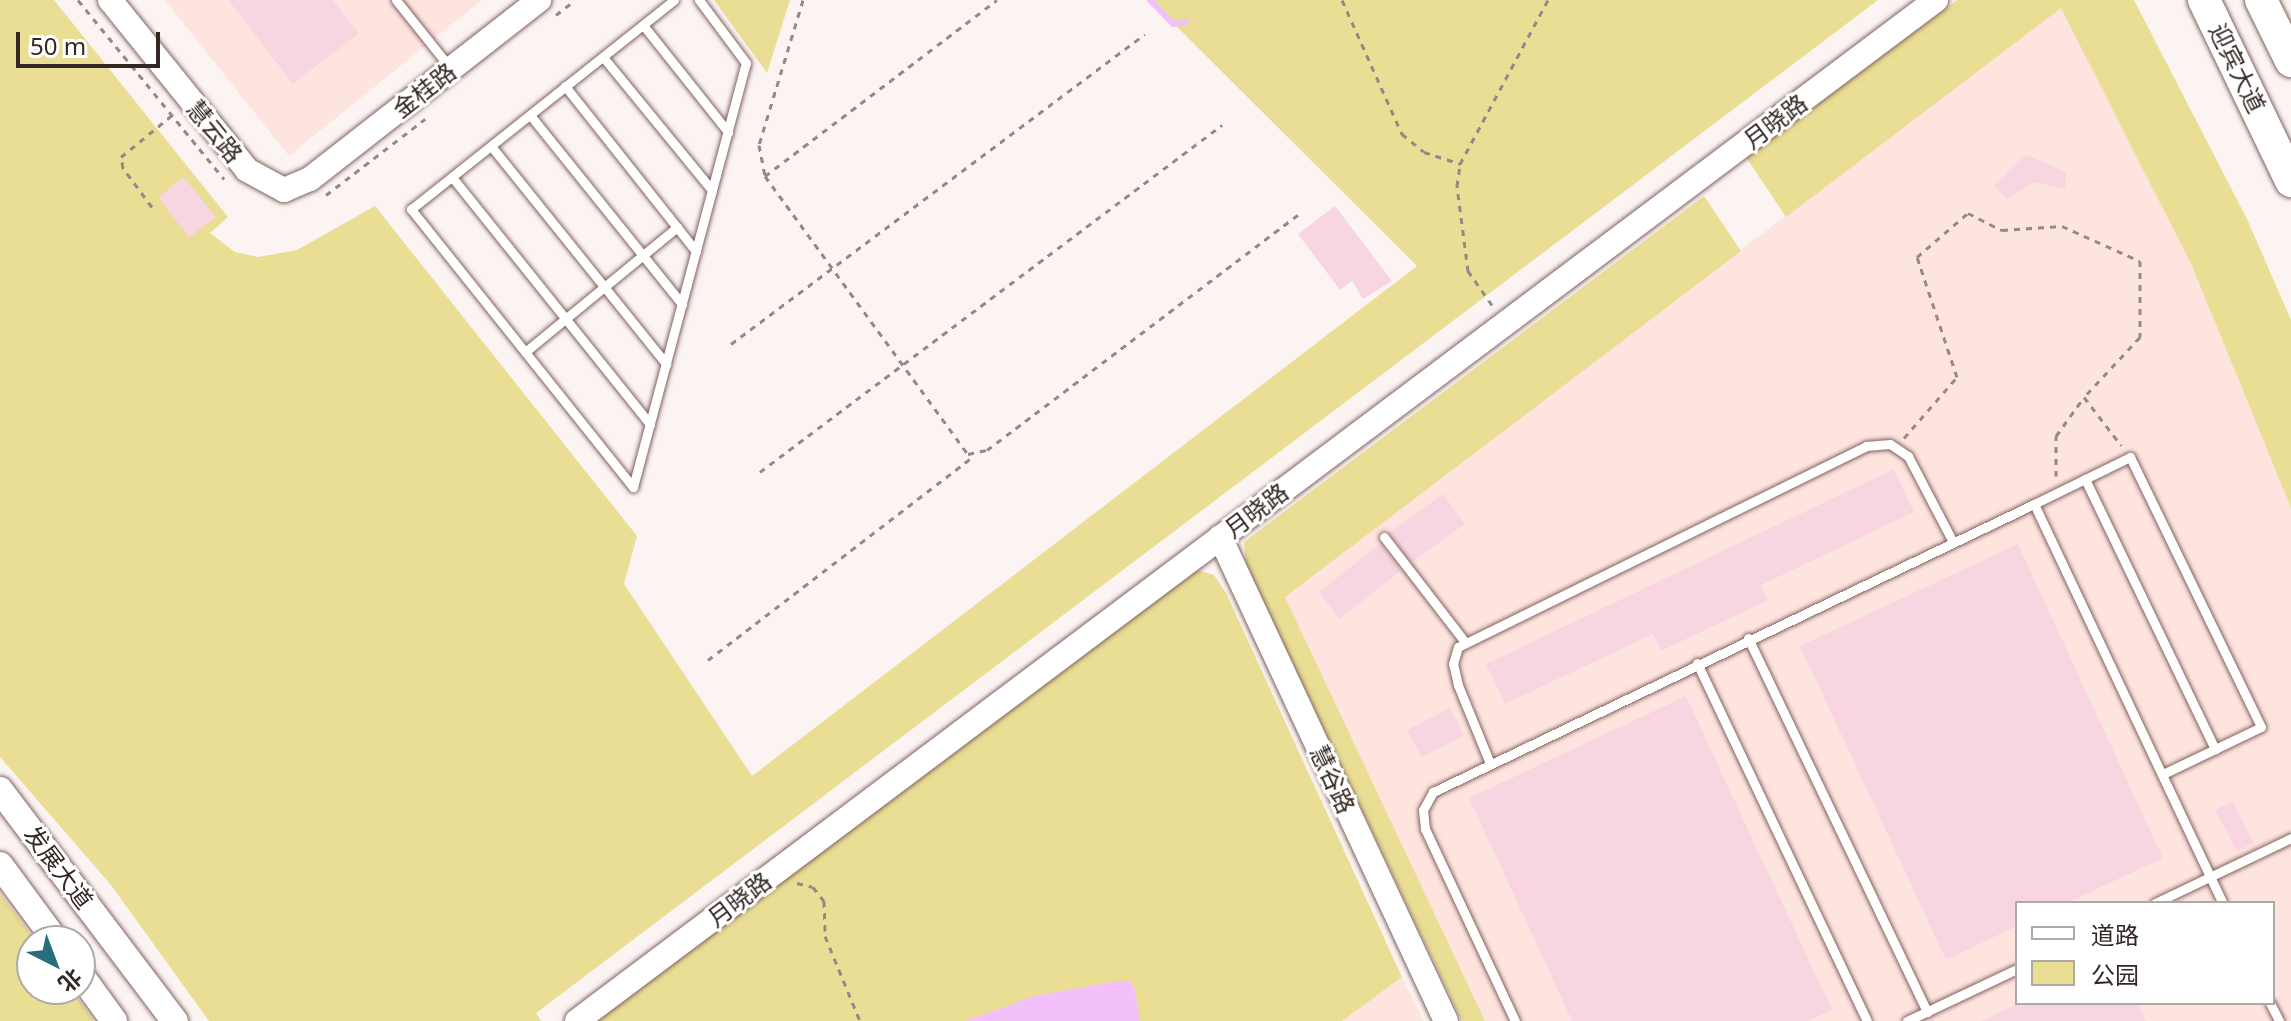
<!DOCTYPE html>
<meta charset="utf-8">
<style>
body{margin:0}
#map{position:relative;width:2291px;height:1021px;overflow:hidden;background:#fbf4f3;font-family:"Noto Sans","Noto Sans SC",sans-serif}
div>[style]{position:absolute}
.built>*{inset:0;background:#fee4df}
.green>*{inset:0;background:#e9de94}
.water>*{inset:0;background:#f3c0fc}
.stream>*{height:6px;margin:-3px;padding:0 3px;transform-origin:3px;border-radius:3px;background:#f3c0fc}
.building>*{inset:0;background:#f7d6e1;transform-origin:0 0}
.path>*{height:3px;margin-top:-1.5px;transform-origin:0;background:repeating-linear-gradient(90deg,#938987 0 6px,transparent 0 12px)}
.roads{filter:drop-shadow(0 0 2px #80635e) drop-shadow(0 0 2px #80635e)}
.lane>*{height:9px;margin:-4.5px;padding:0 4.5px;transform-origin:4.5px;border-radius:4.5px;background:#fff}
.secondary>*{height:24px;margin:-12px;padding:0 12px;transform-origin:12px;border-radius:12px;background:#fff}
.primary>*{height:26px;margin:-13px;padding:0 13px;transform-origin:13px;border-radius:13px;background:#fff}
.highway>*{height:32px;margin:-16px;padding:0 16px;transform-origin:16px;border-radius:16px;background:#fff}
span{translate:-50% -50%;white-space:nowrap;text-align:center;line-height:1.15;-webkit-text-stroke:6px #fff;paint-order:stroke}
.street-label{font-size:24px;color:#332724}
.legend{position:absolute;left:2015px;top:901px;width:260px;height:104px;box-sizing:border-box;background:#fff;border:2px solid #ada9a7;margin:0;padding:10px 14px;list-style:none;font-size:24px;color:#332724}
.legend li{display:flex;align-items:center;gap:16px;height:40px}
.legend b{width:40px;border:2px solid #ada9a7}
.north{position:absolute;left:16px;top:925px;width:80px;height:80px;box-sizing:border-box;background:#fff;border:2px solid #ada9a7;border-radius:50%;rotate:138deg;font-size:22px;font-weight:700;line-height:32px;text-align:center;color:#332724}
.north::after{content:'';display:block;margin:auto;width:28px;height:36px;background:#2a6e7e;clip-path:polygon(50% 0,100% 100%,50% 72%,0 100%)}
.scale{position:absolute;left:16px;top:32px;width:144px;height:36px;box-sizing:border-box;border:4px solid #332724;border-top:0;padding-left:10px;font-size:24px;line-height:28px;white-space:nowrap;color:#332724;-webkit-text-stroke:6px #fff;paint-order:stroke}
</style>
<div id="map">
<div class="built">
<div style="clip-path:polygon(165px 0,482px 0,289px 156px)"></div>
<div style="clip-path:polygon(evenodd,2061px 7px,2192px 266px,2291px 508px,2291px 1021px,1485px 1021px,1284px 597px,2061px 7px,2017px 903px,2273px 903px,2273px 1003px,2017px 1003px,2017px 903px)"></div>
<div style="clip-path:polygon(1402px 977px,1424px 1021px,1342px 1021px)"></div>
</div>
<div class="green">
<div style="clip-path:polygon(0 0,54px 0,228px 217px,210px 233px,235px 252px,258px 257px,297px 250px,375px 206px,637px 536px,624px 584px,752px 776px,1417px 266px,1150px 0,1878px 0,536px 1013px,541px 1021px,209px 1021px,111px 885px,0 757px)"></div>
<div style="clip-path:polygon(714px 0,790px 0,767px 73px)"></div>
<div style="clip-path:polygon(1957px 0,2134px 0,2247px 219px,2291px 320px,2291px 508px,2192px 266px,2061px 8px,1786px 217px,1746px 157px)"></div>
<div style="clip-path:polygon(1704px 196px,1741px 251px,1285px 597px,1485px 1021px,1462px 1021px,1246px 564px,1244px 542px)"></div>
<div style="clip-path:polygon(1191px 568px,1214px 575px,1226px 593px,1402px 977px,1342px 1021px,589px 1021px)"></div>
<div style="clip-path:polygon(0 893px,36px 941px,32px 941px,32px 989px,72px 989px,94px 1021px,0 1021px)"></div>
</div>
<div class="water">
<div style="clip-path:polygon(1119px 981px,1131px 982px,1135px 990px,1140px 1021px,966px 1021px,1034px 996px)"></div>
</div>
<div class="stream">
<div style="left:1150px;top:0;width:33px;rotate:46deg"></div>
<div style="left:1173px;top:24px;width:13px;rotate:-9deg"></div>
</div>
<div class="building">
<div style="clip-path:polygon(228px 0,333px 0,359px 33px,293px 84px)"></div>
<div style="clip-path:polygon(2026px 155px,2066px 172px,2065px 189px,2033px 182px,2007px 200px,1994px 185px)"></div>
<div style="left:184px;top:177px;width:51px;height:33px;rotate:52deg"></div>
<div style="clip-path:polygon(1335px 206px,1392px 281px,1363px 299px,1352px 281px,1340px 290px,1298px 234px)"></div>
<div style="clip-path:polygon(1894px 469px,1914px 512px,1761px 585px,1768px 600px,1661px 651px,1653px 634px,1505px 704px,1486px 664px)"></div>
<div style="left:1443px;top:494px;width:37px;height:66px;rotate:54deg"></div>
<div style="left:1380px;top:544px;width:34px;height:78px;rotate:52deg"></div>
<div style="clip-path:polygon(2018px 544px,2163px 858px,2067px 903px,2017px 903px,2017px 926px,1946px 960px,1800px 646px)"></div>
<div style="clip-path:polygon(1686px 696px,1832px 1010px,1808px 1021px,1572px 1021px,1469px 798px)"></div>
<div style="left:1450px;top:708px;width:31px;height:48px;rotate:63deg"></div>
<div style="left:2232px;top:801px;width:47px;height:19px;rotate:62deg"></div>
<div style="clip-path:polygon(2019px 1003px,2138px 1003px,2146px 1021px,1981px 1021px)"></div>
</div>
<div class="path">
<div style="left:78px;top:0;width:231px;rotate:50.8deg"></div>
<div style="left:803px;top:0;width:152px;rotate:106.9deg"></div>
<div style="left:759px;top:145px;width:32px;rotate:79deg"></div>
<div style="left:765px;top:176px;width:344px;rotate:53.9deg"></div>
<div style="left:968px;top:454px;width:19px;rotate:-12deg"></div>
<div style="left:987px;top:450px;width:395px;rotate:-37.1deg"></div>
<div style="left:1342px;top:0;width:147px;rotate:65.9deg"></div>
<div style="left:1402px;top:134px;width:28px;rotate:39deg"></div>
<div style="left:1424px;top:152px;width:38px;rotate:18deg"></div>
<div style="left:556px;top:15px;width:24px;rotate:-38deg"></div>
<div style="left:765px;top:176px;width:291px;rotate:-37.2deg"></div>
<div style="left:326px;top:195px;width:125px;rotate:-37.5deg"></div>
<div style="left:152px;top:207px;width:49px;rotate:-126.6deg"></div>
<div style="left:123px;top:168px;width:11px;rotate:-100deg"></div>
<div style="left:121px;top:157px;width:65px;rotate:-39.4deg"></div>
<div style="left:1492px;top:305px;width:42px;rotate:-125.2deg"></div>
<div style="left:1468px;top:271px;width:86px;rotate:-97.4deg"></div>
<div style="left:1457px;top:186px;width:22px;rotate:-82deg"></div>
<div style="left:1460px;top:164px;width:186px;rotate:-61.8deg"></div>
<div style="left:731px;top:344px;width:517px;rotate:-36.83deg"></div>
<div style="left:1904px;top:438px;width:81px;rotate:-49deg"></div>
<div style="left:1957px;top:377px;width:126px;rotate:-108.4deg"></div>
<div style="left:1917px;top:257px;width:67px;rotate:-40.8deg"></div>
<div style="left:1968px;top:213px;width:38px;rotate:27deg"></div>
<div style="left:2002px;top:230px;width:60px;rotate:-3.8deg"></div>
<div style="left:2062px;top:226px;width:85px;rotate:24.2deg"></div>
<div style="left:2140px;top:261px;width:76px;rotate:90deg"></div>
<div style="left:2140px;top:337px;width:82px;rotate:133deg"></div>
<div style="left:760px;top:472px;width:578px;rotate:-36.91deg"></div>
<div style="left:2056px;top:476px;width:40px;rotate:-90deg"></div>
<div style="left:2056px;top:436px;width:48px;rotate:-54.3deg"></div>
<div style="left:2084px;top:397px;width:61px;rotate:52.4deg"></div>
<div style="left:708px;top:660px;width:335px;rotate:-37.5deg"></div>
<div style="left:797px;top:883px;width:16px;rotate:14deg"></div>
<div style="left:813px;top:887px;width:18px;rotate:52deg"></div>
<div style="left:824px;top:901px;width:35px;rotate:88deg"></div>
<div style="left:825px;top:936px;width:92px;rotate:67.6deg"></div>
</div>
<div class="roads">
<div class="lane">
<div style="left:396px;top:0;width:88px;rotate:51.4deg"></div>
<div style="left:674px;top:0;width:336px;rotate:141.5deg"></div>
<div style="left:411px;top:209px;width:356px;rotate:51.4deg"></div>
<div style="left:633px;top:487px;width:439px;rotate:-75.1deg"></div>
<div style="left:746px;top:63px;width:79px;rotate:-126.7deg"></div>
<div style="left:643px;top:25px;width:137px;rotate:51.5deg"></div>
<div style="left:603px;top:57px;width:172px;rotate:50.7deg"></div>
<div style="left:565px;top:86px;width:211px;rotate:51.6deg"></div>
<div style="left:530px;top:115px;width:243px;rotate:51.2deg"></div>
<div style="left:491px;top:146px;width:280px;rotate:51.2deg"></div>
<div style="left:452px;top:177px;width:317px;rotate:51.3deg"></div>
<div style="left:525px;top:352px;width:197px;rotate:-39.4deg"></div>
<div style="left:2085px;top:479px;width:300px;rotate:64.3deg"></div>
<div style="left:2034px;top:504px;width:107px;rotate:-26.1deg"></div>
<div style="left:2130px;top:457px;width:300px;rotate:64.1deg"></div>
<div style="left:2261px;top:727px;width:109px;rotate:154.4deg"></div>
<div style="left:1384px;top:537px;width:131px;rotate:52.4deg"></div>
<div style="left:1748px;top:638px;width:415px;rotate:64.4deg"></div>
<div style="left:1697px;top:663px;width:396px;rotate:64.6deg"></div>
<div style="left:1489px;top:761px;width:82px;rotate:-112.2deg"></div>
<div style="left:1458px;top:685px;width:22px;rotate:-103deg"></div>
<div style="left:1453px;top:664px;width:18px;rotate:-74deg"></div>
<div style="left:1458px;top:647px;width:455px;rotate:-26.2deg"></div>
<div style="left:1866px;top:446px;width:24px;rotate:-5deg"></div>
<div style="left:1890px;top:444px;width:22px;rotate:34deg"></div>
<div style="left:1908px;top:456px;width:97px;rotate:62.4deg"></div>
<div style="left:2155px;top:903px;width:151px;rotate:-25.5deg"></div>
<div style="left:2270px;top:1003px;width:20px;rotate:63deg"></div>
<div style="left:1515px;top:1021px;width:212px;rotate:-115.1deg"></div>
<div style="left:1425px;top:829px;width:19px;rotate:-96deg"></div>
<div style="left:1423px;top:810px;width:21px;rotate:-61deg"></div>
<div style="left:1433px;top:792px;width:666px;rotate:-25.6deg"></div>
<div style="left:2034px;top:504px;width:441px;rotate:64.7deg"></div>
<div style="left:1907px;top:1021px;width:122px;rotate:-25.3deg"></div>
</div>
<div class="secondary">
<div style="left:110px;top:0;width:218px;rotate:51.1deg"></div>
<div style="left:247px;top:170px;width:42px;rotate:28.4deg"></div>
<div style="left:284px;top:190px;width:28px;rotate:-23deg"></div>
<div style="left:310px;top:179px;width:291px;rotate:-38deg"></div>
<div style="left:1220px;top:537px;width:534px;rotate:64.97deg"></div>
<div style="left:577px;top:1021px;width:1700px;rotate:-36.92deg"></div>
</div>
<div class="primary">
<div style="left:0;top:790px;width:290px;rotate:52.9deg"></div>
<div style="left:0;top:865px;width:94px;rotate:53.6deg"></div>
<div style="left:80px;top:974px;width:58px;rotate:54.1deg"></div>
</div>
<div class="highway">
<div style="left:2204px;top:0;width:201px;rotate:64.3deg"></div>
<div style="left:2261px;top:0;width:68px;rotate:63.8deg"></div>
</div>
</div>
<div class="street-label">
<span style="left:2238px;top:68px;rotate:64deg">迎宾大道</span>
<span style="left:424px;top:90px;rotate:-38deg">金桂路</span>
<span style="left:1775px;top:121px;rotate:-37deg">月晓路</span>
<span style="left:215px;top:131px;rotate:51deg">慧云路</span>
<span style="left:1256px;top:510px;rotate:-37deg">月晓路</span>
<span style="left:1333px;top:779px;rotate:65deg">慧谷路</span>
<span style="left:59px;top:867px;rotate:53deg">发展大道</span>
<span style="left:739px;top:899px;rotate:-37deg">月晓路</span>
</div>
<ul class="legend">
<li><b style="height:10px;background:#fff"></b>道路</li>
<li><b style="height:22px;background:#e9de94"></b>公园</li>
</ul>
<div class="north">北</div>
<div class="scale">50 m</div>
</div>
